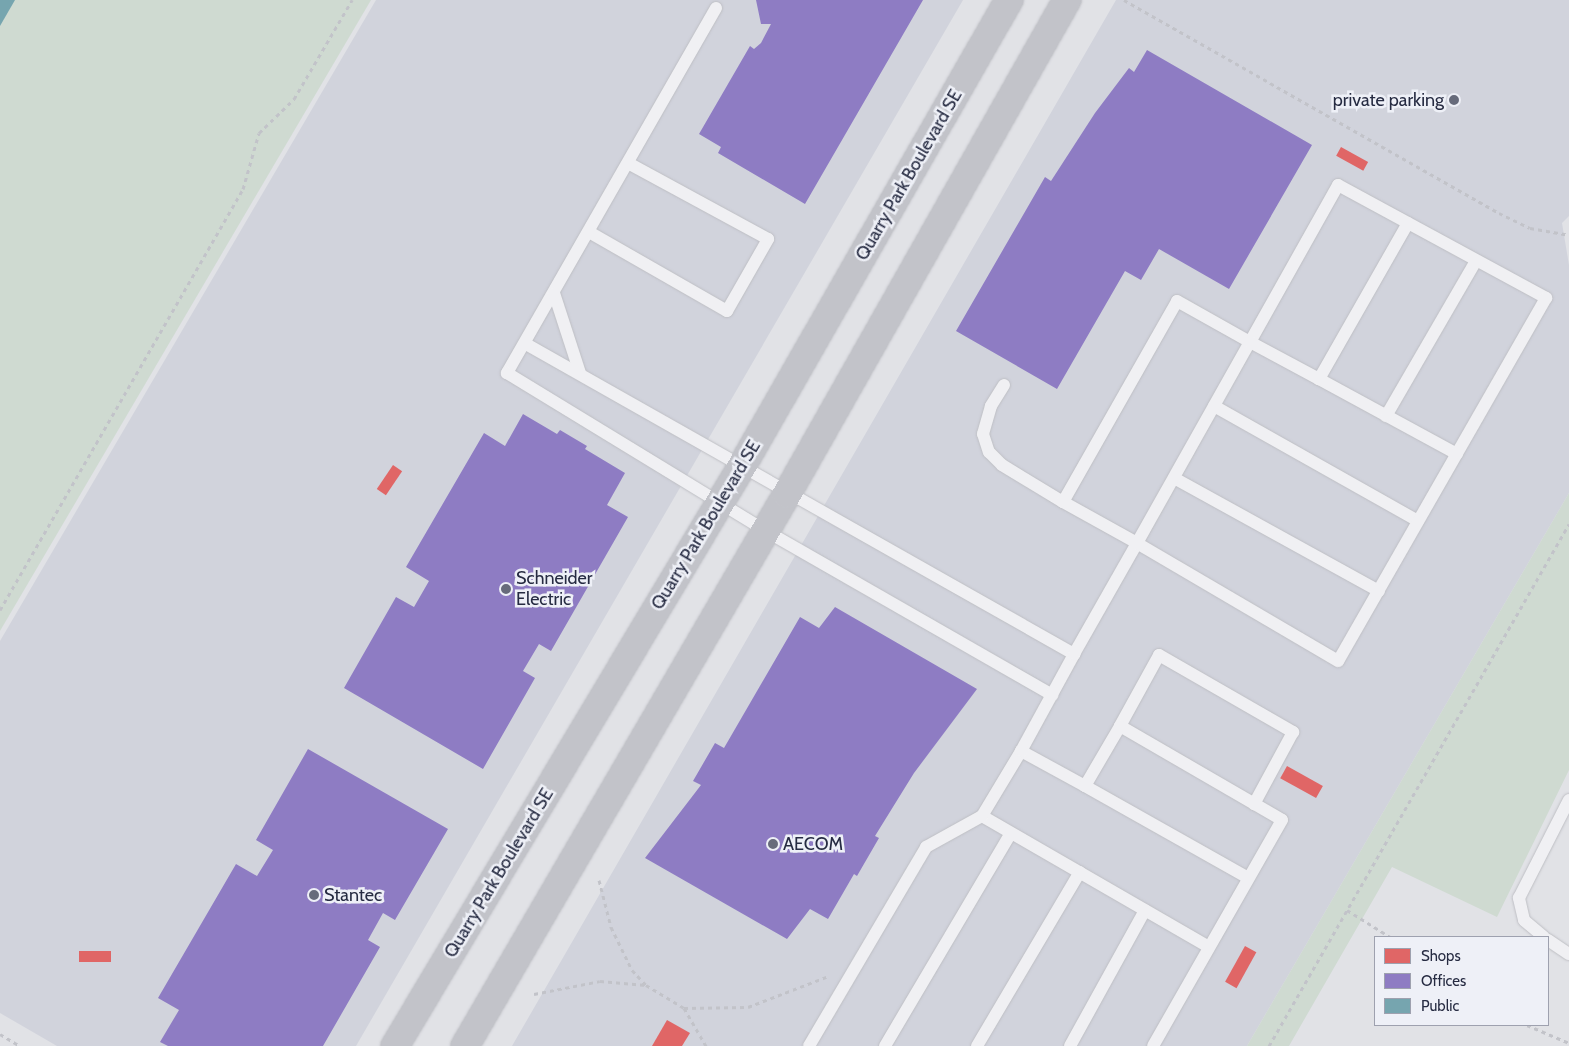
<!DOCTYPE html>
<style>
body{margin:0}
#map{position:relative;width:1569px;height:1046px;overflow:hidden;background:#e1e2e6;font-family:Cabin,sans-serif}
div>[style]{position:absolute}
.built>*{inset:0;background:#d1d3dc}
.green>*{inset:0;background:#cfdad1}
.shops>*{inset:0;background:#e06666;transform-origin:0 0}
.offices>*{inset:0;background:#8e7cc3}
.public>*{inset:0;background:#76a5af}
.path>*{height:3px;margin-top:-1.5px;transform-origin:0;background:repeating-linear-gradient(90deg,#c2c3c9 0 4px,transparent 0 8px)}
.roads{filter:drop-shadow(0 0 1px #bebfc4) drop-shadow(0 0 1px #bebfc4)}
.lane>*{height:12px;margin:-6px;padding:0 6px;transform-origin:6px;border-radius:6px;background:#f0f0f3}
.secondary>*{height:28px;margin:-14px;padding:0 14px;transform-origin:14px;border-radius:14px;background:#c2c3c9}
.dots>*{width:14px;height:14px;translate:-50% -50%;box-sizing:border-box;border:2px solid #eef0f7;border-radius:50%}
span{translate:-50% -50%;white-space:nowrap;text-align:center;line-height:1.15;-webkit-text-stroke:5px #eef0f7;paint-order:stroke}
.poi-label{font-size:18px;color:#262b42}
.right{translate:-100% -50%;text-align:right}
.left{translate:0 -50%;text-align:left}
.street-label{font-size:18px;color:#262b42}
.legend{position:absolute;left:1374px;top:936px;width:175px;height:90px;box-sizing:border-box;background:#eef0f7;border:1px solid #9ea1af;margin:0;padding:6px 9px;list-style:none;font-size:15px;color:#262b42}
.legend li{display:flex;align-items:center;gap:10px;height:25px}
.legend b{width:25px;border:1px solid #9ea1af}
</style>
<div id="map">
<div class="built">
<div style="clip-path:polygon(376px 0,963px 0,356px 1046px,57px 1046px,0 1013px,0 641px)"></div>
<div style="clip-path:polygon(1116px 0,1569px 0,1569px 216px,1562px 223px,1569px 265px,1569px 493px,1247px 1046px,512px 1046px)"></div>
</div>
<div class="green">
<div style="clip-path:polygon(0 0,371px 0,0 631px)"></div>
<div style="clip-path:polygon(1569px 493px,1569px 770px,1497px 917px,1392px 867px,1289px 1046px,1247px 1046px)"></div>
</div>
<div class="shops">
<div style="left:1341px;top:147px;width:31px;height:10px;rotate:29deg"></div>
<div style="left:393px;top:465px;width:11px;height:29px;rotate:34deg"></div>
<div style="left:1287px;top:766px;width:41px;height:14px;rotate:29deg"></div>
<div style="left:1245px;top:946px;width:13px;height:41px;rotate:29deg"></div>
<div style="left:111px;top:951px;width:11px;height:32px;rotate:90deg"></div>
<div style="clip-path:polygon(667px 1020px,690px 1033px,682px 1046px,652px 1046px)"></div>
</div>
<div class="offices">
<div style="clip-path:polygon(756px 0,923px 0,805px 204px,718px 153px,721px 147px,699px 134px,750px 46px,754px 49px,761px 43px,771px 24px,761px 24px)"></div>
<div style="clip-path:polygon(1147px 50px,1312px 145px,1229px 289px,1159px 249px,1141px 280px,1125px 271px,1057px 389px,956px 331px,1045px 177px,1051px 181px,1095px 113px,1129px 68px,1134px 72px)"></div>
<div style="clip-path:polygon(523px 414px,557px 434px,560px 430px,587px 446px,585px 449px,625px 473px,607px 505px,628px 517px,551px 651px,539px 644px,523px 671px,535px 678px,483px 769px,344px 688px,396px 597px,414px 607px,429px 581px,406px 567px,484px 433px,505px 446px)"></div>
<div style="clip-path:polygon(835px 607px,977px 689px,914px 773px,875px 836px,879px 838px,857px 876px,854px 874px,828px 919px,810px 909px,787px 939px,645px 858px,701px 785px,693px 781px,715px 743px,724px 748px,800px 617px,819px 628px)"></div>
<div style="clip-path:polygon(308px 749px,448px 829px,395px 920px,383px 913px,368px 940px,380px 947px,323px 1046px,168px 1046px,160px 1042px,179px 1010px,158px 998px,236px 864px,257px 876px,273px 850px,256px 840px)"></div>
</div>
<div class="public">
<div style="clip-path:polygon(0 0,15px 0,0 26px)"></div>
</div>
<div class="path">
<div style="left:1124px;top:0;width:431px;rotate:29.6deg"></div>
<div style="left:1499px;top:213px;width:34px;rotate:26deg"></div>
<div style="left:1530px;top:228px;width:40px;rotate:10deg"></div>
<div style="left:0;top:610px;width:486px;rotate:-60deg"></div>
<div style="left:243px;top:189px;width:58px;rotate:-74.1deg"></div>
<div style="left:259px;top:133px;width:49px;rotate:-44.2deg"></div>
<div style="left:294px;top:99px;width:115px;rotate:-59.6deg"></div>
<div style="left:599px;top:880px;width:49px;rotate:75.7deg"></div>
<div style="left:611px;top:927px;width:48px;rotate:64deg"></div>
<div style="left:632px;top:970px;width:21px;rotate:47deg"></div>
<div style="left:646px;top:985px;width:44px;rotate:31.2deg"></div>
<div style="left:684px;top:1008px;width:64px;rotate:-0.9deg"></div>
<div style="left:748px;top:1007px;width:84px;rotate:-21deg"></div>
<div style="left:1347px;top:910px;width:51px;rotate:32.1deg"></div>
<div style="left:534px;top:994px;width:67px;rotate:-11.1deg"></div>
<div style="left:600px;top:981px;width:46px;rotate:5deg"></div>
<div style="left:684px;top:1008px;width:44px;rotate:59.9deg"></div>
<div style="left:1527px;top:1025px;width:46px;rotate:23.2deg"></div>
<div style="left:0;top:1034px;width:23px;rotate:31deg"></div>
<div style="left:1269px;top:1046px;width:602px;rotate:-60.11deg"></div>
</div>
<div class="roads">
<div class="lane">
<div style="left:716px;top:8px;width:421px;rotate:119.8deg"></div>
<div style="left:507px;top:373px;width:303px;rotate:31.4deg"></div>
<div style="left:766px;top:531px;width:330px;rotate:29.8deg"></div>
<div style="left:1408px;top:223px;width:180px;rotate:119.7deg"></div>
<div style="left:1319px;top:379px;width:157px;rotate:28.5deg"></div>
<div style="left:589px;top:232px;width:159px;rotate:29.8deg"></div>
<div style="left:727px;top:311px;width:83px;rotate:-60.3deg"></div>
<div style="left:768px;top:239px;width:159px;rotate:-151.5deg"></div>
<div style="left:554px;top:293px;width:84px;rotate:72deg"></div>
<div style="left:526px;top:344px;width:630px;rotate:29.5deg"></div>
<div style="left:1004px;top:385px;width:25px;rotate:122deg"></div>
<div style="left:991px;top:406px;width:29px;rotate:106deg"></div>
<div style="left:983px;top:434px;width:19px;rotate:72deg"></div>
<div style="left:989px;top:452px;width:18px;rotate:45deg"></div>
<div style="left:1002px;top:465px;width:71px;rotate:31.2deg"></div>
<div style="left:1214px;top:406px;width:234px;rotate:29.4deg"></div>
<div style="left:1386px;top:416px;width:179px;rotate:-59.9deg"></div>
<div style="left:1174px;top:478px;width:234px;rotate:28.9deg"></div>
<div style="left:1120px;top:726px;width:81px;rotate:-61.2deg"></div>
<div style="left:1159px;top:655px;width:155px;rotate:29.9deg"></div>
<div style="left:1293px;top:732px;width:82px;rotate:118.4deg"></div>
<div style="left:1021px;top:751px;width:73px;rotate:28.7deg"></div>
<div style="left:1085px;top:786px;width:69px;rotate:-59.7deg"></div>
<div style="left:1120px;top:726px;width:187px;rotate:30.1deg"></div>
<div style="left:1282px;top:820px;width:260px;rotate:119.7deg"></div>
<div style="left:1085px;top:786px;width:187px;rotate:29.4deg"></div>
<div style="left:982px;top:816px;width:262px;rotate:30deg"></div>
<div style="left:1544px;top:937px;width:26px;rotate:-140deg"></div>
<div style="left:1524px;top:920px;width:23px;rotate:-103deg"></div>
<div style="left:1519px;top:898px;width:110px;rotate:-63deg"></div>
<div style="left:1548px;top:940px;width:25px;rotate:34deg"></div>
<div style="left:809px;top:1046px;width:231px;rotate:-59.5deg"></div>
<div style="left:926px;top:847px;width:64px;rotate:-29deg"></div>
<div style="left:982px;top:816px;width:76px;rotate:-59deg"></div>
<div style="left:1021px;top:751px;width:111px;rotate:-61.3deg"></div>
<div style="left:1074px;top:654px;width:128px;rotate:-60.4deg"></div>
<div style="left:1137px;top:543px;width:231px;rotate:-60.7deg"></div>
<div style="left:1250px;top:342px;width:180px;rotate:-60.7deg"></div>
<div style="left:1338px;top:185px;width:237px;rotate:28.5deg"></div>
<div style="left:1546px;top:298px;width:418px;rotate:119.8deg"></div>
<div style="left:1338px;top:661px;width:233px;rotate:-149.6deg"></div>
<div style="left:1137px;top:543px;width:85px;rotate:-151deg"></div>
<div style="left:1063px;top:502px;width:231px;rotate:-60.4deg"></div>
<div style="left:1177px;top:301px;width:84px;rotate:29.3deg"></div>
<div style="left:1250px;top:342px;width:78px;rotate:28.2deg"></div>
<div style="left:885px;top:1046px;width:247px;rotate:-59.4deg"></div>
<div style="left:977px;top:1046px;width:202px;rotate:-59.4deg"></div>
<div style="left:1070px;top:1046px;width:155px;rotate:-61.1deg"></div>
</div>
<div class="secondary">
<div style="left:395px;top:1046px;width:676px;rotate:-59.11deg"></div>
<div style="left:742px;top:466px;width:537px;rotate:-60.19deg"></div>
<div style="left:465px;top:1046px;width:639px;rotate:-59.74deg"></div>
<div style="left:787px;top:494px;width:568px;rotate:-60.46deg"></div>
</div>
</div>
<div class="dots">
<div style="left:1454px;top:100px;background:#676b7b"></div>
<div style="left:506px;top:589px;background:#676b7b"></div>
<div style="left:773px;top:844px;background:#676b7b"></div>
<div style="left:314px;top:895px;background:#676b7b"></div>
</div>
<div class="poi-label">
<span class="right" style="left:1444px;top:100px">private parking</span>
<span class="left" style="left:516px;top:589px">Schneider<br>Electric</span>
<span class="left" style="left:783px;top:844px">AECOM</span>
<span class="left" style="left:324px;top:895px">Stantec</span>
</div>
<div class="street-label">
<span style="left:909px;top:175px;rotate:-60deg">Quarry Park Boulevard SE</span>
<span style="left:706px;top:525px;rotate:-59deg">Quarry Park Boulevard SE</span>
<span style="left:499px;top:873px;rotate:-59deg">Quarry Park Boulevard SE</span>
</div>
<ul class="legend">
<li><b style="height:14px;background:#e06666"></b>Shops</li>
<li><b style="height:14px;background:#8e7cc3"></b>Offices</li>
<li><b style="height:14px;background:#76a5af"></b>Public</li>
</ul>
</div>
